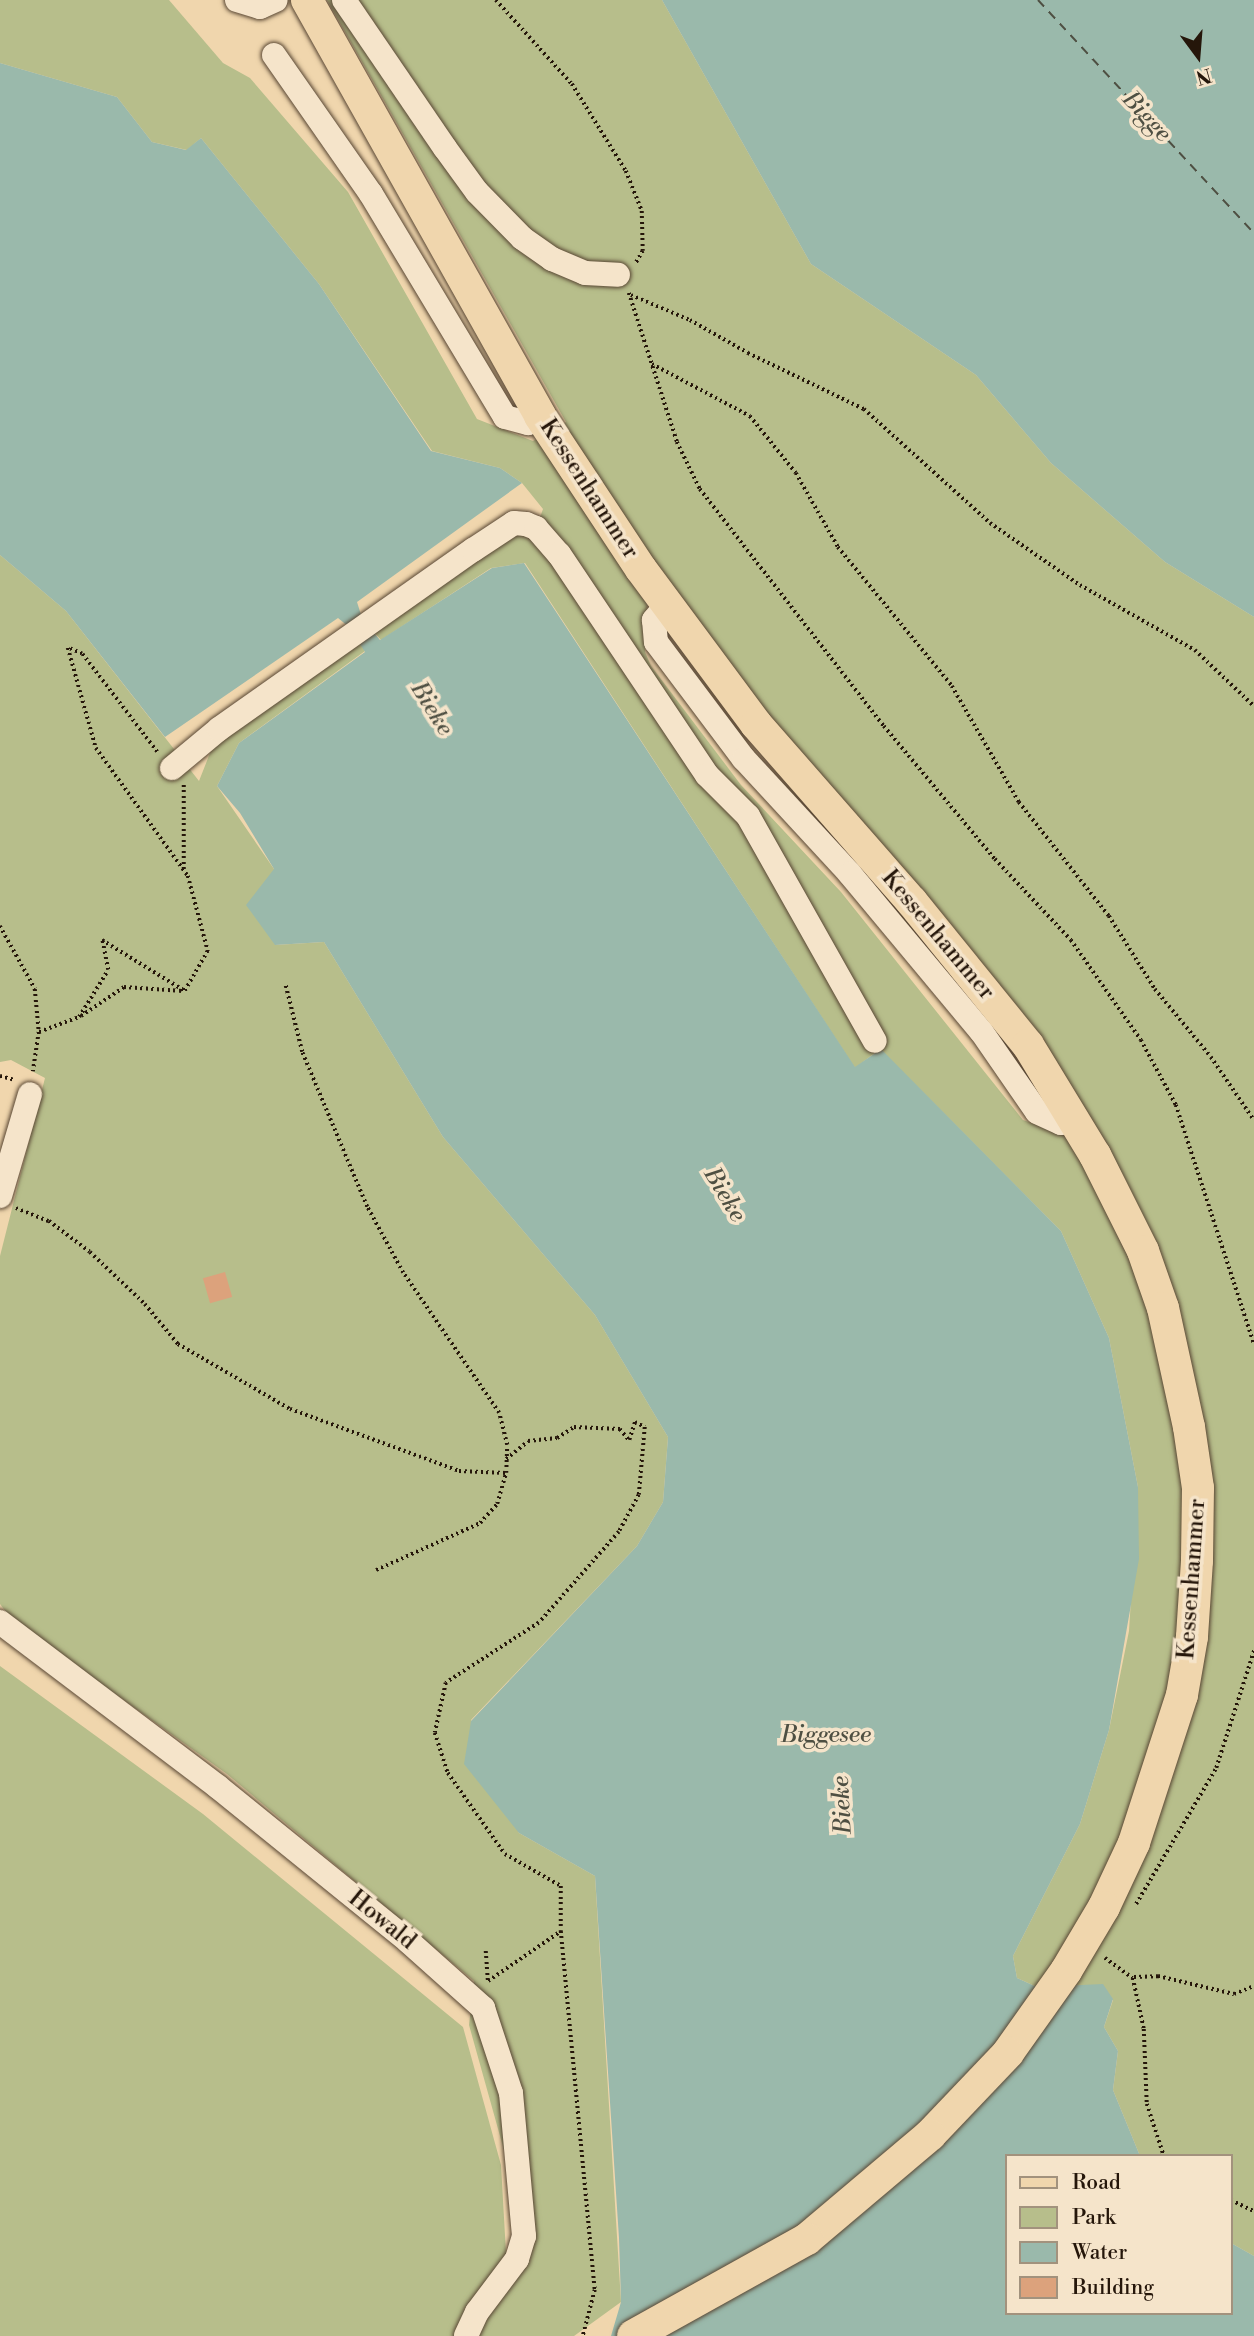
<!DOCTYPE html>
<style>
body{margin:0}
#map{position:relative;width:1254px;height:2336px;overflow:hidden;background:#f0d6ad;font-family:"Libre Bodoni",serif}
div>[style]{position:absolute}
.green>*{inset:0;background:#b7be8b}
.water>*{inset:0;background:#9ab9ab}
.ferry>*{height:2px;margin-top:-1px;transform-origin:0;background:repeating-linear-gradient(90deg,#4e4f42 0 9px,transparent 0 16px)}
.building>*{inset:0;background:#dca27c;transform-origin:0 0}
.path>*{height:3.5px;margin-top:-1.75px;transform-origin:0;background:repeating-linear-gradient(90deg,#25160a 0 2px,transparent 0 5.5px)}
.roads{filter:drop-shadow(0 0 2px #584633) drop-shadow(0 0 2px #584633)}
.minor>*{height:24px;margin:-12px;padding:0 12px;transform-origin:12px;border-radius:12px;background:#f5e4ca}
.major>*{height:32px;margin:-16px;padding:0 16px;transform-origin:16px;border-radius:16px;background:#f0d6ad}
span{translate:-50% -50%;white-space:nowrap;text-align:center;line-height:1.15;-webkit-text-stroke:7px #f5e4ca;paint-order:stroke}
.street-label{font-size:23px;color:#25160a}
.water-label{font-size:24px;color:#4e4f42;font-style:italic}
.legend{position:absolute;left:1005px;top:2154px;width:228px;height:161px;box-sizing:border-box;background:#f5e4ca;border:2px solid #a2927d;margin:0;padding:9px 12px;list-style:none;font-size:21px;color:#25160a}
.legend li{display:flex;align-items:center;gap:14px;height:35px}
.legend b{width:35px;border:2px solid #a2927d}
.north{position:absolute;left:1163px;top:21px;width:70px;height:70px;-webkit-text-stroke:5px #f5e4ca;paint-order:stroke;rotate:164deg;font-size:19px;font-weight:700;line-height:28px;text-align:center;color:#25160a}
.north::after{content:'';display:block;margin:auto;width:24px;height:32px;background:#25160a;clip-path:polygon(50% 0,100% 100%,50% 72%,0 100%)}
</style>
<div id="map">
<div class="green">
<div style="clip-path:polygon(evenodd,0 0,169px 0,223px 63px,250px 78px,348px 192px,477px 419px,533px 441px,566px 422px,327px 0,662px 0,811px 264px,976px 375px,1051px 463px,1165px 562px,1254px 617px,1254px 2256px,1231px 2243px,1231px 2156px,1140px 2156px,1113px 2090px,1118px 2051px,1104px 2027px,1113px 2000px,1083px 1985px,1037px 1987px,1017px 1978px,1013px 1956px,1080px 1824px,1109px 1730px,1129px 1631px,1138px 1487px,1109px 1338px,1061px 1231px,880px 1049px,855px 1068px,525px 563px,491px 568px,381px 640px,373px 631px,514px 529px,532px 540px,543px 509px,522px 483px,500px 468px,432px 451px,319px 284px,201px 138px,187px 150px,152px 142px,117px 97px,0 63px,0 0,647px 603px,992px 1018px,1072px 1137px,1023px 1120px,841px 892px,741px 785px,651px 666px,645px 652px,647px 603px)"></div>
<div style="clip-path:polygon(0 555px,66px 611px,199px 781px,212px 748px,359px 641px,365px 651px,239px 743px,217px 786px,274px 869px,275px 945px,324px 942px,443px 1137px,595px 1315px,668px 1437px,663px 1502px,637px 1546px,471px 1720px,519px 1833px,595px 1876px,621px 2302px,574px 2336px,0 2336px,0 1666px,203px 1814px,463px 2027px,501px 2165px,506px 2253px,515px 2250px,507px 2161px,469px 2025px,474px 1981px,227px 1774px,12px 1620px,0 1604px,0 1256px,45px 1078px,11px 1060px,0 1062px)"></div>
</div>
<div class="water">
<div style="clip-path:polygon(662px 0,1254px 0,1254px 617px,1165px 562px,1051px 463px,976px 375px,811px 264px)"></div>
<div style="clip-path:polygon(0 63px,117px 97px,152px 142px,186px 150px,201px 138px,319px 284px,431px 451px,500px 468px,522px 483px,357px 602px,362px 618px,380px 640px,492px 568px,524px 563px,855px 1067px,881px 1049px,1061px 1231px,1109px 1338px,1138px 1487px,1139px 1559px,1109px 1730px,1080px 1824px,1013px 1956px,1017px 1978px,1037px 1987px,1103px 1984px,1113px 1999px,1104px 2027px,1118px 2051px,1113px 2090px,1140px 2156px,1007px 2156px,1007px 2313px,1231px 2313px,1231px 2243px,1254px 2256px,1254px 2336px,611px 2336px,621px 2302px,619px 2238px,595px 1876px,519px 1833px,464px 1764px,471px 1721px,637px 1546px,663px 1502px,668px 1437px,595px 1315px,443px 1137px,324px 942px,275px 945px,246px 905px,274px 869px,240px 813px,217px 786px,239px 743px,365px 652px,349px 627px,338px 618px,165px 737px,66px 611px,0 555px)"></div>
</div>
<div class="ferry">
<div style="left:1038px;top:0;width:318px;rotate:47.2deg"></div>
</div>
<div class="building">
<div style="left:225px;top:1272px;width:26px;height:23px;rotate:74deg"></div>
</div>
<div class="path">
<div style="left:496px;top:0;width:113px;rotate:47.9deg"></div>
<div style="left:572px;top:84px;width:102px;rotate:58.2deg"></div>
<div style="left:626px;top:171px;width:43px;rotate:68.2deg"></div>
<div style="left:642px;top:211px;width:40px;rotate:88.6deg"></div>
<div style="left:643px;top:251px;width:14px;rotate:120deg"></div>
<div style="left:629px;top:293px;width:157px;rotate:72.1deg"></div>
<div style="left:677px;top:442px;width:52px;rotate:63.9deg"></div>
<div style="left:700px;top:489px;width:300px;rotate:52.2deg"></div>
<div style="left:884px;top:726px;width:173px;rotate:50.2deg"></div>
<div style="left:995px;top:859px;width:111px;rotate:46.8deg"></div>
<div style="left:1071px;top:940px;width:122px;rotate:55deg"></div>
<div style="left:1141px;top:1040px;width:74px;rotate:61.7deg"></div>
<div style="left:1176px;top:1105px;width:251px;rotate:71.9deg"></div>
<div style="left:631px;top:295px;width:64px;rotate:23deg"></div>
<div style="left:690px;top:320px;width:67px;rotate:29.6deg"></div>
<div style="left:748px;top:353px;width:129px;rotate:25.8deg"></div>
<div style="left:864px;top:409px;width:170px;rotate:42.1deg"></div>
<div style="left:990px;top:523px;width:109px;rotate:34.6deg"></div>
<div style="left:1080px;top:585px;width:132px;rotate:29.5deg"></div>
<div style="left:1195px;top:650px;width:81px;rotate:43.5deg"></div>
<div style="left:652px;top:364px;width:111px;rotate:28deg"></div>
<div style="left:750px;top:416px;width:73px;rotate:51.1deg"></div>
<div style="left:796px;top:473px;width:85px;rotate:60.4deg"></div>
<div style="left:838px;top:547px;width:180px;rotate:50.6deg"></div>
<div style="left:952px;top:686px;width:134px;rotate:60deg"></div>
<div style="left:1019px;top:802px;width:145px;rotate:51.7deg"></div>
<div style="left:1109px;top:916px;width:86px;rotate:57.8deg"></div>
<div style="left:1155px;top:989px;width:88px;rotate:50.5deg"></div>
<div style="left:1211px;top:1057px;width:76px;rotate:55.7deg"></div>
<div style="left:157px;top:752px;width:123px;rotate:-127.4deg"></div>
<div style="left:82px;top:654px;width:15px;rotate:-157deg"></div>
<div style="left:68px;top:648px;width:104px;rotate:74.4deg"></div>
<div style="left:96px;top:748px;width:158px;rotate:54.3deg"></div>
<div style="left:188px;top:876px;width:78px;rotate:75.1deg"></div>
<div style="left:208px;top:951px;width:46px;rotate:119.9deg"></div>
<div style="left:184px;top:785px;width:86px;rotate:90deg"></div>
<div style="left:0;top:926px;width:72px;rotate:60.9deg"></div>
<div style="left:35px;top:989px;width:43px;rotate:84.7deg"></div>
<div style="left:39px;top:1032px;width:40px;rotate:98.5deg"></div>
<div style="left:81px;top:1016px;width:52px;rotate:-34deg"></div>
<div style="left:124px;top:987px;width:59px;rotate:3.9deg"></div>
<div style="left:39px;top:1032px;width:43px;rotate:-20.6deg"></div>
<div style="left:79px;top:1017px;width:55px;rotate:-58.3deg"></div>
<div style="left:108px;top:970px;width:31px;rotate:-101deg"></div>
<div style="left:102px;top:940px;width:97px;rotate:31.6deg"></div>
<div style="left:0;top:1076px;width:16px;rotate:15deg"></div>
<div style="left:16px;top:1208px;width:35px;rotate:22deg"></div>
<div style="left:49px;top:1221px;width:51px;rotate:37.1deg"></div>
<div style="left:90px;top:1252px;width:76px;rotate:43.4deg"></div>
<div style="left:145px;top:1304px;width:52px;rotate:50.5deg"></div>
<div style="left:178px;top:1344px;width:129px;rotate:30.1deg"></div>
<div style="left:290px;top:1409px;width:180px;rotate:20.1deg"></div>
<div style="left:459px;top:1471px;width:47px;rotate:2.4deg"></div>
<div style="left:506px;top:1473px;width:28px;rotate:-88deg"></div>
<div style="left:507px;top:1445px;width:33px;rotate:-104deg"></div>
<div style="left:499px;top:1413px;width:170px;rotate:-124.4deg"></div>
<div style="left:403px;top:1273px;width:75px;rotate:-118.6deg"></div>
<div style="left:367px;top:1207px;width:168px;rotate:-112.8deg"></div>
<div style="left:302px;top:1052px;width:70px;rotate:-104deg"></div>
<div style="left:506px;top:1459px;width:28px;rotate:-39deg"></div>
<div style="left:528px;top:1441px;width:29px;rotate:-6deg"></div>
<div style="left:557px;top:1438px;width:20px;rotate:-33deg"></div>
<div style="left:574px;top:1427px;width:46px;rotate:2.5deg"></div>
<div style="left:620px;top:1429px;width:14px;rotate:51deg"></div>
<div style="left:629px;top:1440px;width:19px;rotate:-72deg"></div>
<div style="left:635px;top:1422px;width:11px;rotate:27deg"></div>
<div style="left:645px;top:1427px;width:68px;rotate:95deg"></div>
<div style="left:639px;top:1495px;width:42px;rotate:118.4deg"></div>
<div style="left:619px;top:1532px;width:121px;rotate:131.3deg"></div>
<div style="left:539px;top:1623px;width:111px;rotate:147.2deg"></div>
<div style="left:446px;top:1683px;width:51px;rotate:102.4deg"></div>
<div style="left:435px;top:1733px;width:42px;rotate:72deg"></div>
<div style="left:448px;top:1773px;width:99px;rotate:54.9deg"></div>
<div style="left:505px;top:1854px;width:64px;rotate:29.7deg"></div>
<div style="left:561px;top:1886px;width:45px;rotate:90deg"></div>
<div style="left:561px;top:1931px;width:361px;rotate:84.6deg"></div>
<div style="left:595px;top:2290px;width:48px;rotate:104.6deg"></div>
<div style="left:376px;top:1570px;width:114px;rotate:-24.3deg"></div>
<div style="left:480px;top:1523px;width:25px;rotate:-48deg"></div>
<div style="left:497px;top:1504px;width:32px;rotate:-74deg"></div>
<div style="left:1136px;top:1904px;width:158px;rotate:-59.5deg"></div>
<div style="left:1216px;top:1768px;width:124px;rotate:-72.1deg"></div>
<div style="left:486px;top:1951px;width:30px;rotate:86deg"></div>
<div style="left:1105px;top:1958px;width:34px;rotate:36deg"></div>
<div style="left:1133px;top:1978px;width:52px;rotate:77.8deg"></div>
<div style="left:1144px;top:2029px;width:75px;rotate:87.7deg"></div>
<div style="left:1147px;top:2104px;width:55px;rotate:71.9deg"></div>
<div style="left:1134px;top:1977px;width:24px;rotate:-2deg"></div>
<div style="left:1158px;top:1976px;width:78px;rotate:13.3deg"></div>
<div style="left:1234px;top:1994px;width:22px;rotate:-22deg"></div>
<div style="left:488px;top:1981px;width:88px;rotate:-34.4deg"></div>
<div style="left:1231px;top:2200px;width:25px;rotate:26deg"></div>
</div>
<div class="roads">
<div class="minor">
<div style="left:237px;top:0;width:24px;rotate:17deg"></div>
<div style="left:260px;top:7px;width:17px;rotate:-24deg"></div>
<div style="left:344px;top:0;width:179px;rotate:55.7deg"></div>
<div style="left:445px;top:148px;width:54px;rotate:54deg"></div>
<div style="left:477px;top:192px;width:64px;rotate:45.6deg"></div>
<div style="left:522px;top:238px;width:37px;rotate:35deg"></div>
<div style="left:552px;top:259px;width:36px;rotate:23deg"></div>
<div style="left:585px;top:273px;width:33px;rotate:3deg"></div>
<div style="left:274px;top:55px;width:169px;rotate:55.1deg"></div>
<div style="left:371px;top:194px;width:260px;rotate:59deg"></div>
<div style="left:505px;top:417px;width:24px;rotate:15deg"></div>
<div style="left:528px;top:423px;width:14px;rotate:-30deg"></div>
<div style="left:667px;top:604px;width:21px;rotate:129deg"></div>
<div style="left:654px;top:620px;width:22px;rotate:85deg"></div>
<div style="left:656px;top:642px;width:146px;rotate:53.1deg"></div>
<div style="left:744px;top:759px;width:156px;rotate:47.3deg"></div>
<div style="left:850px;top:874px;width:204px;rotate:50.2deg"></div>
<div style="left:981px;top:1031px;width:98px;rotate:55.3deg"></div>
<div style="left:1037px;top:1112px;width:26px;rotate:25deg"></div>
<div style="left:1061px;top:1123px;width:13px;rotate:-13deg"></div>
<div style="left:172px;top:768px;width:61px;rotate:-39.7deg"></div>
<div style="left:219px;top:729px;width:311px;rotate:-35.2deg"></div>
<div style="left:473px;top:550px;width:49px;rotate:-33.4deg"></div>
<div style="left:514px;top:523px;width:12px;rotate:5deg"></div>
<div style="left:526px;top:524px;width:11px;rotate:22deg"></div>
<div style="left:536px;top:528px;width:35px;rotate:49deg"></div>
<div style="left:559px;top:554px;width:266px;rotate:56.2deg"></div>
<div style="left:707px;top:775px;width:58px;rotate:45deg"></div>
<div style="left:748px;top:816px;width:258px;rotate:60.6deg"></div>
<div style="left:0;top:1196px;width:106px;rotate:-73.6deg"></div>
<div style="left:0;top:1622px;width:273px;rotate:37.1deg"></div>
<div style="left:218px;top:1787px;width:245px;rotate:39deg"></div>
<div style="left:408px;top:1941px;width:101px;rotate:41.8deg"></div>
<div style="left:483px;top:2008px;width:89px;rotate:71.8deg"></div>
<div style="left:511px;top:2093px;width:144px;rotate:84.8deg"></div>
<div style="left:524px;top:2236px;width:24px;rotate:107deg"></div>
<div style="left:517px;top:2259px;width:66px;rotate:127deg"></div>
<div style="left:477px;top:2312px;width:26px;rotate:115deg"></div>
</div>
<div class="major">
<div style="left:307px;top:0;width:477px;rotate:60.7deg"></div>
<div style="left:540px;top:416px;width:183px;rotate:56.6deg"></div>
<div style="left:641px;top:569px;width:193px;rotate:53.4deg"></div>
<div style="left:756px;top:724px;width:237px;rotate:48.8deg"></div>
<div style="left:912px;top:902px;width:184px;rotate:51deg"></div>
<div style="left:1028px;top:1045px;width:129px;rotate:58.7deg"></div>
<div style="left:1095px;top:1155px;width:107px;rotate:63.4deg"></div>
<div style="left:1143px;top:1251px;width:60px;rotate:70.7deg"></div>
<div style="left:1163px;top:1308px;width:122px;rotate:77.7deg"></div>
<div style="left:1189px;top:1427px;width:62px;rotate:81.6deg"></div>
<div style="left:1198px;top:1488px;width:73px;rotate:90.8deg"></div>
<div style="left:1197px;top:1561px;width:76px;rotate:93.8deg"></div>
<div style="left:1192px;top:1637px;width:59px;rotate:99.8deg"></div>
<div style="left:1182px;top:1695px;width:156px;rotate:108deg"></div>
<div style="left:1134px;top:1843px;width:71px;rotate:115.1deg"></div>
<div style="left:1104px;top:1907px;width:74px;rotate:120.7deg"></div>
<div style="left:1066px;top:1971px;width:100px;rotate:125.3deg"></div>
<div style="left:1008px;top:2053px;width:113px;rotate:133.6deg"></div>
<div style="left:930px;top:2135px;width:161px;rotate:139.8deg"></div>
<div style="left:807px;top:2239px;width:199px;rotate:150.9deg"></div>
</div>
</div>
<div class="street-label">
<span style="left:589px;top:489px;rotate:57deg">Kessenhammer</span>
<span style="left:938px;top:935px;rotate:50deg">Kessenhammer</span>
<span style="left:1192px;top:1579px;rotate:-86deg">Kessenhammer</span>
<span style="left:382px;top:1920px;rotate:39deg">Howald</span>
</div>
<div class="water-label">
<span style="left:1146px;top:117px;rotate:47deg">Bigge</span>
<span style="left:431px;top:709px;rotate:58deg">Bieke</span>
<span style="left:724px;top:1195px;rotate:59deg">Bieke</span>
<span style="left:826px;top:1736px">Biggesee</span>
<span style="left:843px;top:1805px;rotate:-93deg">Bieke</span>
</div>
<ul class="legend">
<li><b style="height:9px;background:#f0d6ad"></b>Road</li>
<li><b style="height:19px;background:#b7be8b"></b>Park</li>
<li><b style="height:19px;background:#9ab9ab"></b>Water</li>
<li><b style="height:19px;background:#dca27c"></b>Building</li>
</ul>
<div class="north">N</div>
</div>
